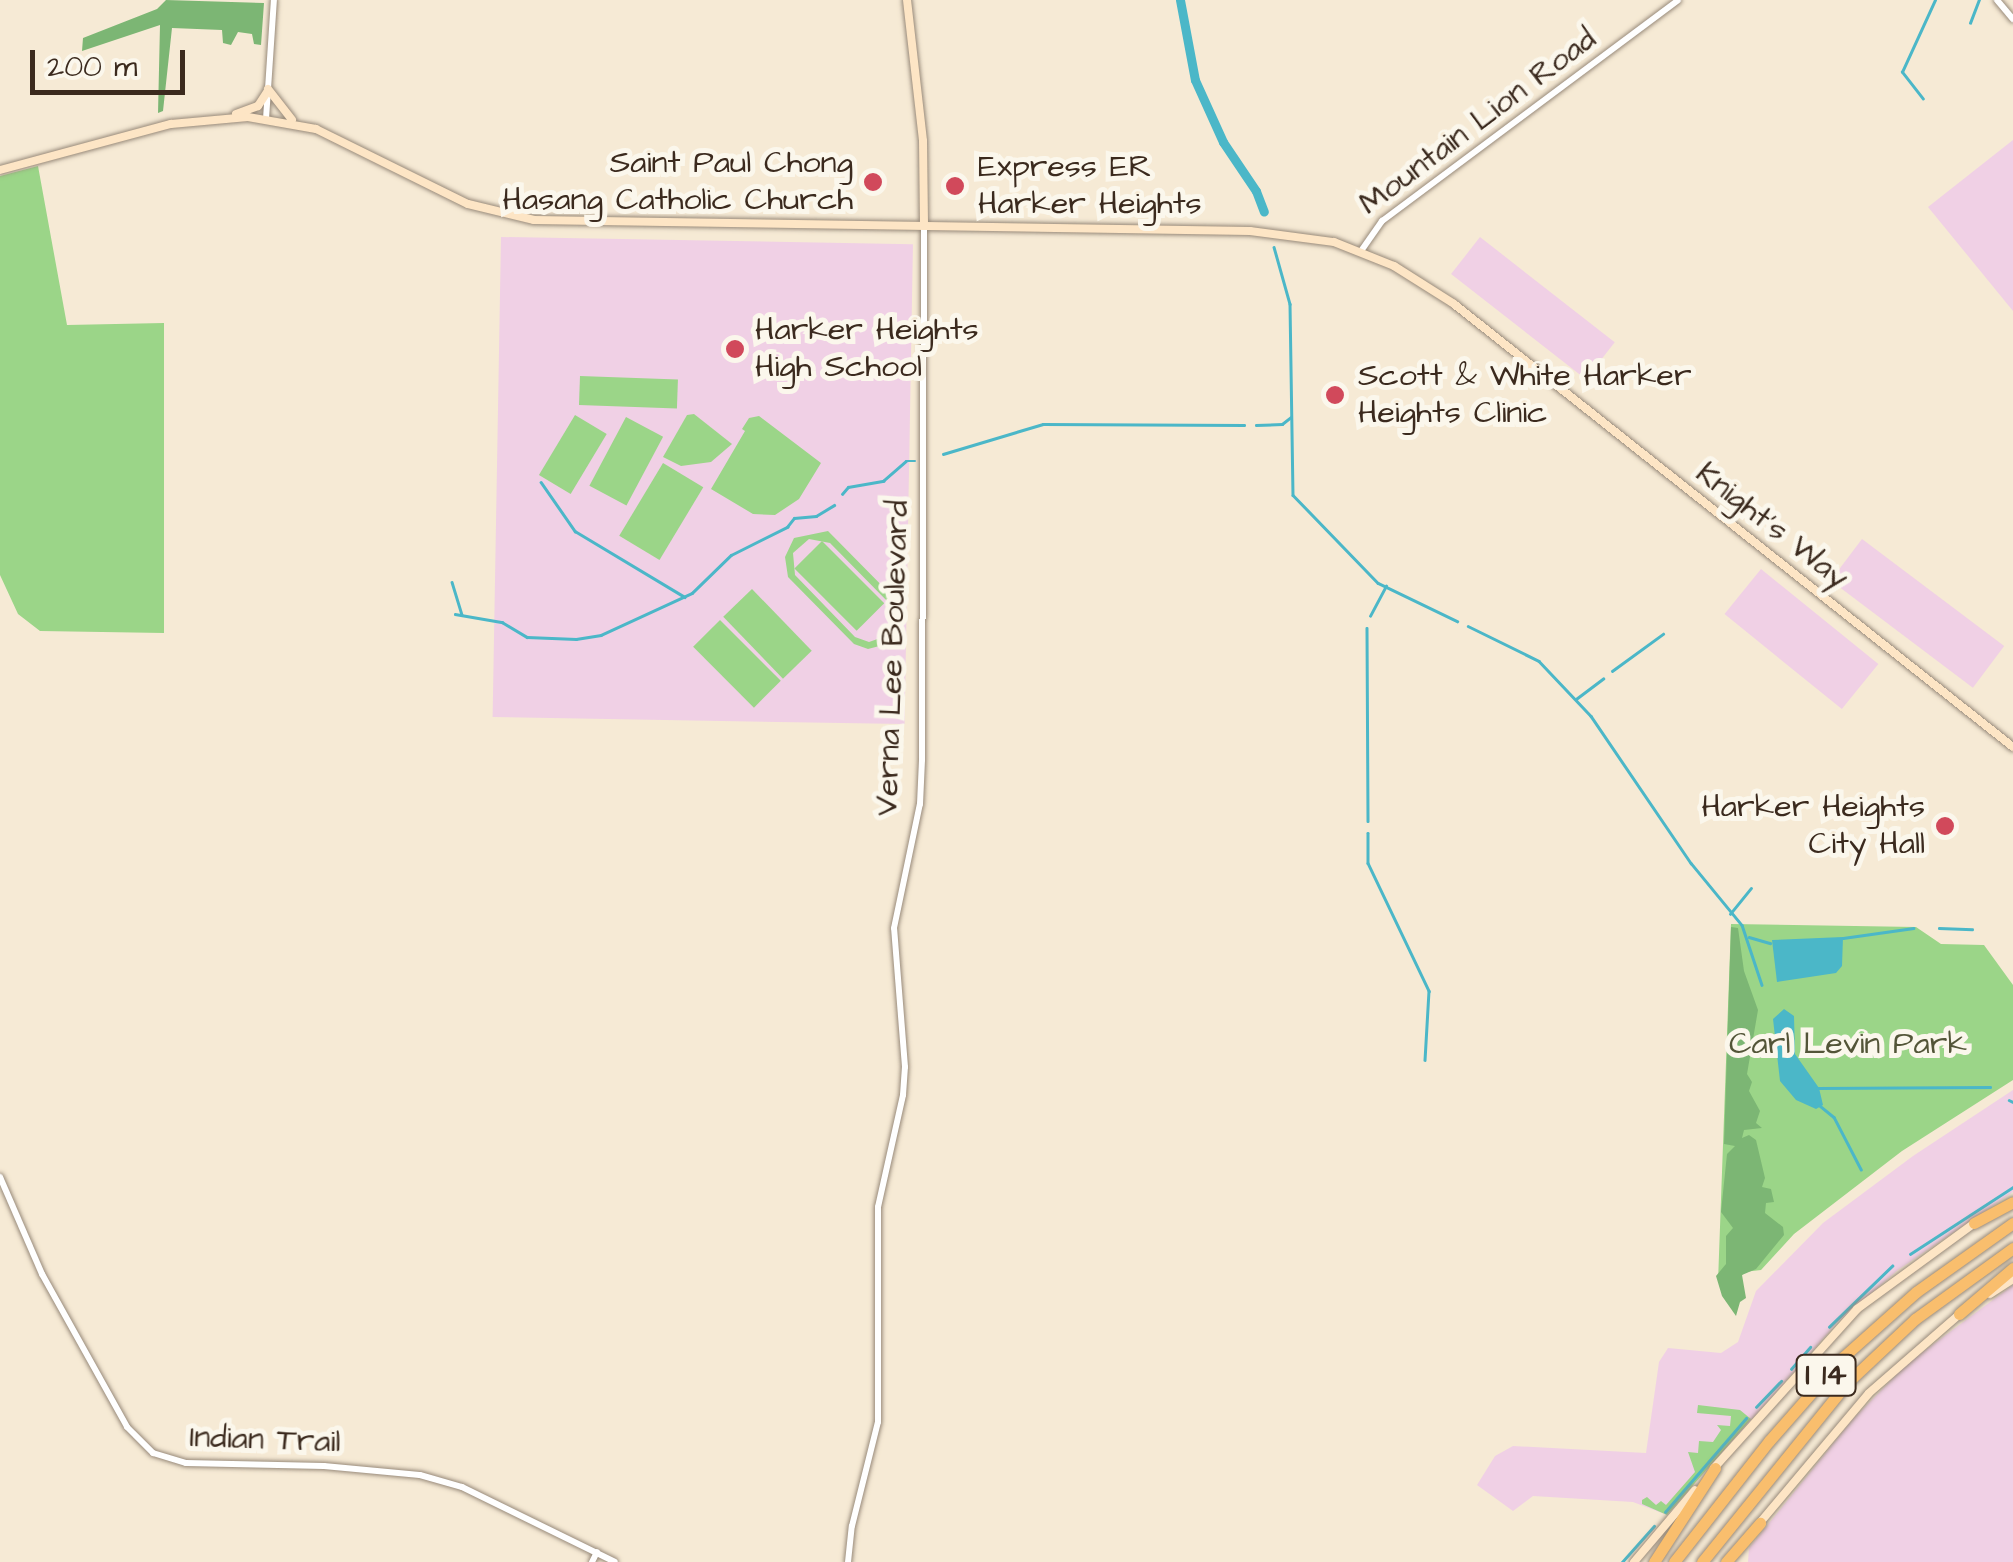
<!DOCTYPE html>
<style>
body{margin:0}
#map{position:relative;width:2013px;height:1562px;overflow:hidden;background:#f6ead5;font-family:"Architects Daughter",sans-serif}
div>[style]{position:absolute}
.built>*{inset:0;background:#f0d0e5;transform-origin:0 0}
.green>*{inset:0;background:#9bd588;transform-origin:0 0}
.forest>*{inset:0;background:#7cb674}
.water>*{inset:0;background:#4bb7c8}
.stream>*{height:2.5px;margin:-1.25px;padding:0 1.25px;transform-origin:1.25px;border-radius:1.25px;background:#4bb7c8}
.river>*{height:9px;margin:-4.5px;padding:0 4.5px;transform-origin:4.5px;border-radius:4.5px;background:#4bb7c8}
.roads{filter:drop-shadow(0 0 2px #988a7a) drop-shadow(0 0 2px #988a7a)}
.tertiary>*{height:6px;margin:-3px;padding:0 3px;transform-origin:3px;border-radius:3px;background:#fff}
.secondary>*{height:8px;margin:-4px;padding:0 4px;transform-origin:4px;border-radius:4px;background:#fde5c5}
.motorway>*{height:11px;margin:-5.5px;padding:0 5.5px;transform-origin:5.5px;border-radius:5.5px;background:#f9be6d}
.dots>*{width:28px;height:28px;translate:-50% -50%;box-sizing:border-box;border:5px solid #fbf7ec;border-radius:50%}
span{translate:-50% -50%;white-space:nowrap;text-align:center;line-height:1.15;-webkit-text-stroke:10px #fbf7ec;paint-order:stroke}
.shield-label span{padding:2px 8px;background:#fbf7ec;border:2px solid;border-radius:8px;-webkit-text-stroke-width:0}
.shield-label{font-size:30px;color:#3b2a1e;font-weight:700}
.street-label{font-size:32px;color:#3b2a1e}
.poi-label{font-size:32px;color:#3b2a1e}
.right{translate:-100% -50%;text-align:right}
.left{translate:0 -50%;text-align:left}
.park-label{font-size:32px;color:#535538}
.scale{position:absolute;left:30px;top:50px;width:155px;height:45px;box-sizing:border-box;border:5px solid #3b2a1e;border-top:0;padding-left:12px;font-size:30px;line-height:35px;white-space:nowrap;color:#3b2a1e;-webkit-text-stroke:8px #fbf7ec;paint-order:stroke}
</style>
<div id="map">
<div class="built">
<div style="clip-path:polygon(2013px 140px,2013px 311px,1928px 207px)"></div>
<div style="left:501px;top:237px;width:412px;height:480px;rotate:1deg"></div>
<div style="left:1480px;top:237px;width:171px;height:47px;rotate:38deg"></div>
<div style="left:1862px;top:539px;width:178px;height:52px;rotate:37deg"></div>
<div style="left:1761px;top:569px;width:151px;height:58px;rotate:39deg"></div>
<div style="clip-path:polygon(2013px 1090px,2013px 1192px,1898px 1270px,1837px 1323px,1667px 1515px,1633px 1502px,1533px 1496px,1513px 1511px,1477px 1485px,1495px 1456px,1513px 1446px,1646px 1453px,1659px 1362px,1668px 1348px,1721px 1353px,1738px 1342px,1756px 1291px,1823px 1223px,1913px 1156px)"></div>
<div style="clip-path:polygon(2013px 1285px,2013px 1562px,1748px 1562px,1749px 1548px,1853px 1419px,1908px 1363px)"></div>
</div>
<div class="green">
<div style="clip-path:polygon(38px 166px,67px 325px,164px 323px,164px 633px,40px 631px,18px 614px,0 575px,0 176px)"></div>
<div style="left:580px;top:376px;width:98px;height:29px;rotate:2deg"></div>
<div style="clip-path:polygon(694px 414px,732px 444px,711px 462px,681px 466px,663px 457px,687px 415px)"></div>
<div style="left:575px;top:415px;width:37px;height:70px;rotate:31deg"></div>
<div style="clip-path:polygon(759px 416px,821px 463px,799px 499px,775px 515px,753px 514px,711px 489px,745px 431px,742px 429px,749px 418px)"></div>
<div style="left:626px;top:417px;width:42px;height:78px;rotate:28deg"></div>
<div style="left:663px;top:463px;width:47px;height:85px;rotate:31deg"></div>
<div style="clip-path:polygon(evenodd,828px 531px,902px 606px,899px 630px,887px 644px,868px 649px,854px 644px,788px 577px,785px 557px,794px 538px,828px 531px,809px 539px,830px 543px,889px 603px,894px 618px,886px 636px,869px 642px,855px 637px,795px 575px,793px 553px,809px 539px)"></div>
<div style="left:822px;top:541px;width:88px;height:39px;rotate:45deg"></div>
<div style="left:752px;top:589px;width:86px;height:40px;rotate:46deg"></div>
<div style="left:720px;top:620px;width:86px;height:38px;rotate:45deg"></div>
<div style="clip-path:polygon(1731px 924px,1916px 927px,1941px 944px,1984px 945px,2013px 985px,2013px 1080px,1902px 1151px,1794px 1234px,1761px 1270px,1744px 1272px,1740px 1279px,1744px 1290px,1718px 1282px)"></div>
<div style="clip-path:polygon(1698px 1405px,1740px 1410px,1751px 1419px,1667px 1515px,1642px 1504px,1642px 1500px,1647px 1497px,1656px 1505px,1661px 1501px,1666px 1505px,1695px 1472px,1688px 1452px,1698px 1453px,1699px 1441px,1713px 1442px,1721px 1430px,1717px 1425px,1730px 1426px,1731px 1416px,1697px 1413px)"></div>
</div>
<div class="forest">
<div style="clip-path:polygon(166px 0,264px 3px,261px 45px,254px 44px,252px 34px,238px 32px,231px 45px,223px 43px,222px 30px,172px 28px,163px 111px,158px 113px,160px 25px,82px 51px,83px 38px,157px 9px)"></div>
<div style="clip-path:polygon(1731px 927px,1738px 928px,1744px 971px,1758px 1010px,1747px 1074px,1752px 1082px,1749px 1091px,1760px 1111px,1756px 1123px,1762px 1128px,1744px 1130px,1742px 1138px,1749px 1135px,1756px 1140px,1765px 1178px,1762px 1187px,1771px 1189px,1774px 1202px,1766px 1203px,1765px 1213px,1783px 1227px,1784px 1235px,1756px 1269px,1742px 1275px,1746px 1298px,1740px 1302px,1736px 1316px,1722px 1296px,1716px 1276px,1726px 1264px,1726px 1236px,1733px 1228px,1721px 1212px,1727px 1154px,1735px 1146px,1724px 1144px)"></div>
</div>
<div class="water">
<div style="clip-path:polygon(1843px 937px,1842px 966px,1836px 973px,1777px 982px,1772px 940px)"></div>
<div style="clip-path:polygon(1784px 1009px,1794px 1016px,1795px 1054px,1819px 1088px,1823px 1105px,1816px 1109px,1796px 1100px,1780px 1081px,1773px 1019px)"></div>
</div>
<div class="stream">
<div style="left:1970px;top:23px;width:25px;rotate:-69deg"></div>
<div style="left:1923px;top:99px;width:34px;rotate:-128deg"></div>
<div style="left:1902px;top:72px;width:79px;rotate:-65.4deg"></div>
<div style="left:1274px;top:247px;width:59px;rotate:74.3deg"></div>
<div style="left:1290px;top:304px;width:191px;rotate:89.1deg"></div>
<div style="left:1293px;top:495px;width:122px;rotate:46deg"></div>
<div style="left:1378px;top:583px;width:88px;rotate:25.7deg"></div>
<div style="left:1256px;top:425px;width:26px;rotate:-2deg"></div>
<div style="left:1282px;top:424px;width:11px;rotate:-38deg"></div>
<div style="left:943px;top:454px;width:104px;rotate:-16.7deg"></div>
<div style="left:1043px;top:424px;width:201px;rotate:0.3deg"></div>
<div style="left:541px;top:482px;width:60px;rotate:55.2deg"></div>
<div style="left:575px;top:531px;width:128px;rotate:31deg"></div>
<div style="left:842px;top:494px;width:9px;rotate:-49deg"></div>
<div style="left:848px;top:487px;width:36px;rotate:-10deg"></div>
<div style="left:883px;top:481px;width:30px;rotate:-41deg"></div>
<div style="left:906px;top:461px;width:9px"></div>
<div style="left:452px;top:582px;width:34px;rotate:73deg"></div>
<div style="left:455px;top:614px;width:48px;rotate:9.7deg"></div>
<div style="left:502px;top:622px;width:29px;rotate:31deg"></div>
<div style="left:527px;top:637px;width:49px;rotate:2.3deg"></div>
<div style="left:576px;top:639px;width:25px;rotate:-9deg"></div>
<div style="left:601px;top:635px;width:100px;rotate:-24.8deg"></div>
<div style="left:692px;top:593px;width:54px;rotate:-44.3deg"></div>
<div style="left:731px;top:555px;width:63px;rotate:-26.6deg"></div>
<div style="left:787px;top:527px;width:11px;rotate:-52deg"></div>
<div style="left:794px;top:518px;width:22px;rotate:-5deg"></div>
<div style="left:816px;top:516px;width:21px;rotate:-31deg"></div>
<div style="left:1370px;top:616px;width:34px;rotate:-62deg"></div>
<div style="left:1468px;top:626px;width:79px;rotate:26.2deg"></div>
<div style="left:1539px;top:661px;width:76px;rotate:46.6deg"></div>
<div style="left:1591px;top:716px;width:178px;rotate:55.8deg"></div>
<div style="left:1691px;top:863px;width:80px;rotate:50.6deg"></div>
<div style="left:1742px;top:925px;width:63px;rotate:71.6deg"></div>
<div style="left:1367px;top:628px;width:193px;rotate:89.7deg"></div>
<div style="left:1612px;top:671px;width:63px;rotate:-36deg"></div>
<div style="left:1576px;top:699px;width:34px;rotate:-37deg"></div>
<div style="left:1368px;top:833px;width:30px;rotate:90deg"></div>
<div style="left:1368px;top:863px;width:142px;rotate:64.5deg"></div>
<div style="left:1429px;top:991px;width:69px;rotate:93.3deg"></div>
<div style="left:1730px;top:914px;width:33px;rotate:-51deg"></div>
<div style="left:1939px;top:928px;width:33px;rotate:2deg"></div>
<div style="left:1749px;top:937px;width:22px;rotate:16deg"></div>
<div style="left:1843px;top:938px;width:71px;rotate:-8.1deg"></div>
<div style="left:1817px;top:1088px;width:173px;rotate:-0.3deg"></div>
<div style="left:2009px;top:1100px;width:4px;rotate:27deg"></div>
<div style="left:1819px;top:1105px;width:19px;rotate:39deg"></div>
<div style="left:1834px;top:1117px;width:59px;rotate:62.6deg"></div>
<div style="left:1910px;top:1254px;width:123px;rotate:-33deg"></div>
<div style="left:1829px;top:1327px;width:88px;rotate:-44.1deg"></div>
<div style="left:1791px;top:1369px;width:29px;rotate:-49deg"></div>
<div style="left:1756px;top:1407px;width:36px;rotate:-46deg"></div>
<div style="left:1665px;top:1512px;width:124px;rotate:-49.2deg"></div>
<div style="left:1622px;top:1562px;width:48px;rotate:-48.4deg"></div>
</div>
<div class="river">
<div style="left:1180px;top:0;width:81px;rotate:79.4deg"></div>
<div style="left:1195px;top:80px;width:68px;rotate:65.7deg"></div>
<div style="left:1223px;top:142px;width:59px;rotate:56deg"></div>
<div style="left:1256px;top:191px;width:22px;rotate:69deg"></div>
</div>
<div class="roads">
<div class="tertiary">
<div style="left:1997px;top:0;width:25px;rotate:50deg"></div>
<div style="left:266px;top:119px;width:119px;rotate:-86.2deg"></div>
<div style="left:1361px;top:251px;width:37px;rotate:-55deg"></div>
<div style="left:1382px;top:221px;width:369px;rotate:-36.7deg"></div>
<div style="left:0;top:1177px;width:106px;rotate:66.6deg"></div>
<div style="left:42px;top:1274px;width:175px;rotate:60.9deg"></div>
<div style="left:127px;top:1427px;width:37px;rotate:45deg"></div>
<div style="left:153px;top:1453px;width:34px;rotate:17deg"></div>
<div style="left:186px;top:1463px;width:138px;rotate:1.2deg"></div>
<div style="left:324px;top:1466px;width:96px;rotate:5.4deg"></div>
<div style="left:420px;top:1475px;width:44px;rotate:15.9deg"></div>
<div style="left:462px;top:1487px;width:170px;rotate:26.1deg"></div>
<div style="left:592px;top:1562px;width:11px;rotate:-63deg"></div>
<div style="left:848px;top:1562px;width:36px;rotate:-84deg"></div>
<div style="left:852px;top:1526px;width:107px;rotate:-76deg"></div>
<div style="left:878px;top:1422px;width:215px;rotate:-90deg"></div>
<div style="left:878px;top:1207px;width:115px;rotate:-77.4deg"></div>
<div style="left:903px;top:1095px;width:28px;rotate:-86deg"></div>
<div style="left:905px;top:1067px;width:139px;rotate:-94.5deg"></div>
<div style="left:894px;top:928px;width:127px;rotate:-78.2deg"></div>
<div style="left:920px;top:804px;width:44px;rotate:-87.4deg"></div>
<div style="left:922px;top:760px;width:534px;rotate:-89.79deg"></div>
</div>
<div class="secondary">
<div style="left:907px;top:0;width:142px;rotate:83.5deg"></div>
<div style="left:923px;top:141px;width:85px;rotate:89.3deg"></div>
<div style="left:268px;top:89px;width:39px;rotate:52deg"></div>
<div style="left:236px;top:114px;width:23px;rotate:-20deg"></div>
<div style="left:258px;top:106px;width:17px;rotate:-57deg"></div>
<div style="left:0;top:170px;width:177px;rotate:-15.1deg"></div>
<div style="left:171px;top:124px;width:77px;rotate:-5.2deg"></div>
<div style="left:248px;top:117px;width:69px;rotate:10deg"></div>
<div style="left:316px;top:129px;width:169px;rotate:26.3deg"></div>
<div style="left:468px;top:204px;width:68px;rotate:13.6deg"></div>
<div style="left:534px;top:220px;width:716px;rotate:0.88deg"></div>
<div style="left:1250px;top:231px;width:85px;rotate:7.5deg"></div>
<div style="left:1334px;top:242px;width:65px;rotate:21.8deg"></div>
<div style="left:1394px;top:266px;width:71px;rotate:32.3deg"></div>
<div style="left:1454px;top:304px;width:713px;rotate:38.4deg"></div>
<div style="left:1990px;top:1294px;width:27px;rotate:-33deg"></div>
<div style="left:1714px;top:1468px;width:214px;rotate:-48deg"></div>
<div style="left:1857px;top:1309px;width:147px;rotate:-36.2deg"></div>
<div style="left:1758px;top:1525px;width:172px;rotate:-49.9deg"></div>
<div style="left:1869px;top:1393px;width:123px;rotate:-41.1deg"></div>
<div style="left:1634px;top:1562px;width:94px;rotate:-49.7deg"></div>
</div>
<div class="motorway">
<div style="left:1974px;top:1223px;width:44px;rotate:-28.3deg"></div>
<div style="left:1959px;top:1314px;width:71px;rotate:-40.4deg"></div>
<div style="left:1654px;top:1562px;width:112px;rotate:-57deg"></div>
<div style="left:1674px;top:1562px;width:154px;rotate:-51.9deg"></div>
<div style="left:1769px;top:1441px;width:111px;rotate:-48.7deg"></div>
<div style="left:1842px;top:1358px;width:99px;rotate:-41.7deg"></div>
<div style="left:1916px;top:1292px;width:119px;rotate:-35.4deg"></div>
<div style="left:1702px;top:1562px;width:232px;rotate:-51deg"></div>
<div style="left:1848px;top:1382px;width:92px;rotate:-43.2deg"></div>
<div style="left:1915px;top:1319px;width:121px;rotate:-35.9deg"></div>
<div style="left:1726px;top:1562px;width:52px;rotate:-48.9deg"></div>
</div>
</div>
<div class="dots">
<div style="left:873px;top:182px;background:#d1495b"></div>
<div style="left:955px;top:186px;background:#d1495b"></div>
<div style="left:735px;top:349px;background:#d1495b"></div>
<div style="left:1335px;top:395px;background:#d1495b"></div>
<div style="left:1945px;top:826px;background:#d1495b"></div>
</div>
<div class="shield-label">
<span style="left:1826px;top:1375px">I 14</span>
</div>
<div class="street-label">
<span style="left:1478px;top:122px;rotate:-37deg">Mountain Lion Road</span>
<span style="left:1772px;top:526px;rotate:38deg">Knight's Way</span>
<span style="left:893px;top:658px;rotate:-88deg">Verna Lee Boulevard</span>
<span style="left:265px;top:1440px;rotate:2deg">Indian Trail</span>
</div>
<div class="poi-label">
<span class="right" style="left:853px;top:182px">Saint Paul Chong<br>Hasang Catholic Church</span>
<span class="left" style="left:978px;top:186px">Express ER<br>Harker Heights</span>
<span class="left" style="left:755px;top:349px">Harker Heights<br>High School</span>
<span class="left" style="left:1358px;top:395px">Scott &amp; White Harker<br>Heights Clinic</span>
<span class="right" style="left:1925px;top:826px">Harker Heights<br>City Hall</span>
</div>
<div class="park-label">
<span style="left:1848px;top:1044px">Carl Levin Park</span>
</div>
<div class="scale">200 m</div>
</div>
